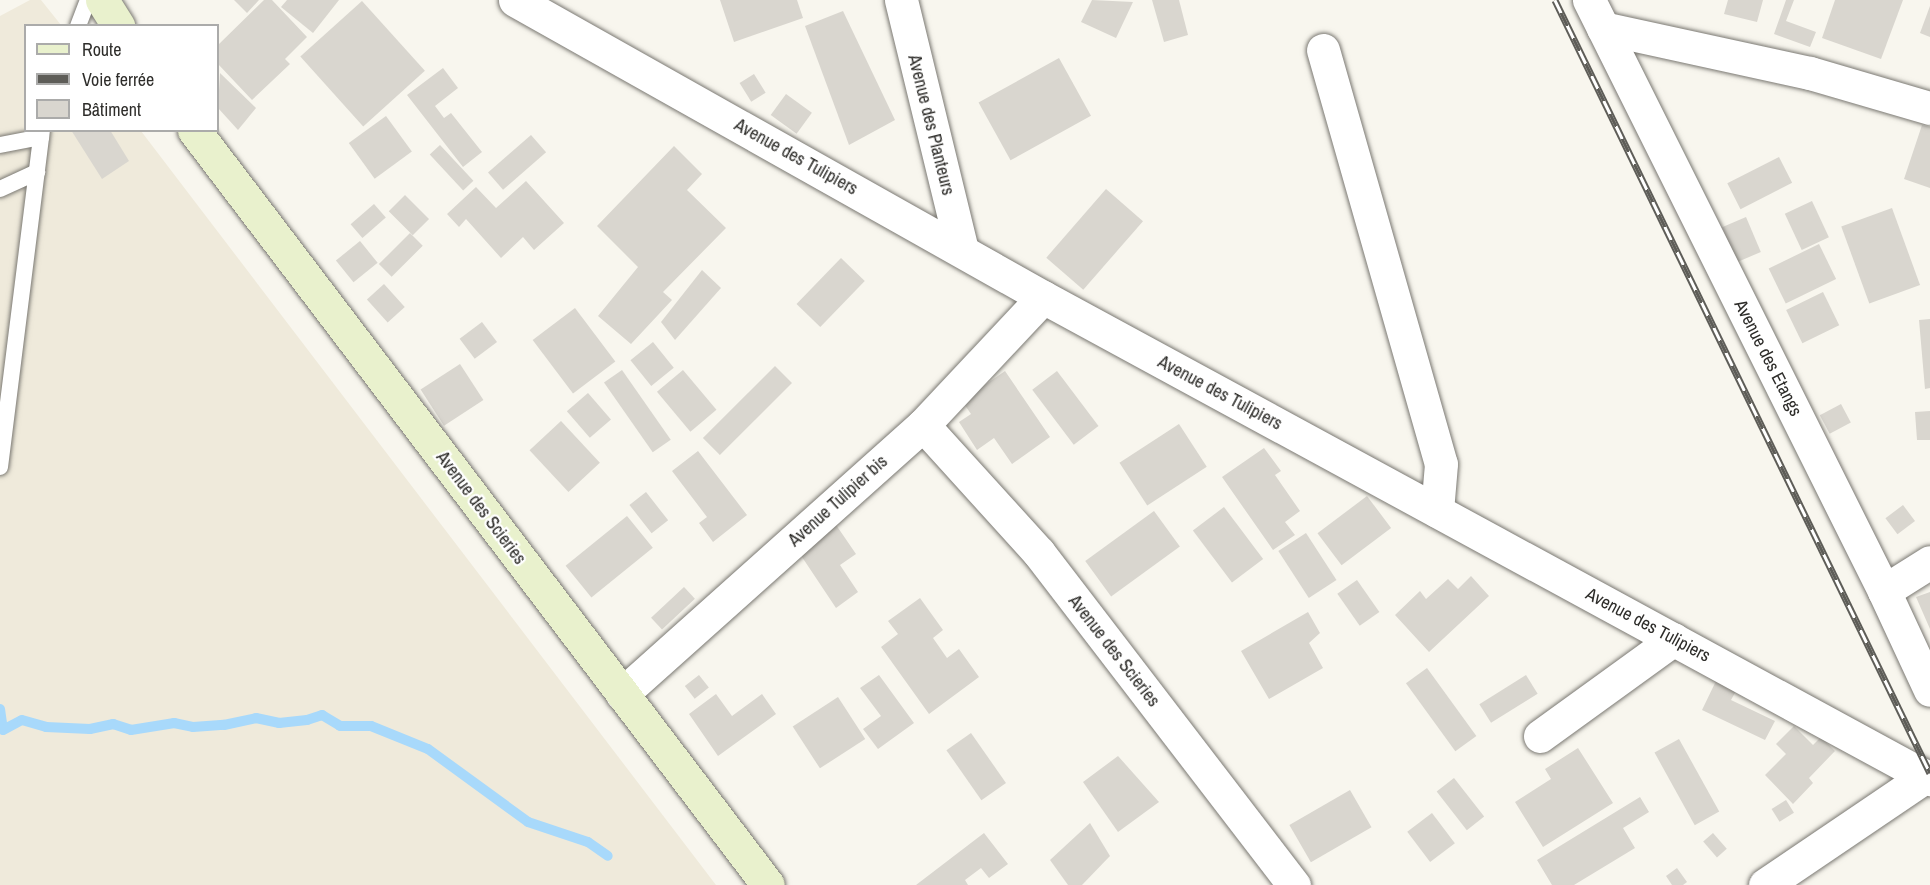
<!DOCTYPE html>
<meta charset="utf-8">
<style>
body{margin:0}
#map{position:relative;width:1930px;height:885px;overflow:hidden;background:#f8f6ee;font-family:"Archivo Narrow",sans-serif}
div>[style]{position:absolute}
.built>*{inset:0;background:#efeadb}
.stream>*{height:10px;margin:-5px;padding:0 5px;transform-origin:5px;border-radius:5px;background:#a8d9fb}
.building>*{inset:0;background:#d9d6cf;transform-origin:0 0}
.roads{filter:drop-shadow(0 0 2px #7a7872) drop-shadow(0 0 2px #7a7872)}
.lane>*{height:16px;margin:-8px;padding:0 8px;transform-origin:8px;border-radius:8px;background:#fff}
.street>*{height:33px;margin:-16.5px;padding:0 16.5px;transform-origin:16.5px;border-radius:16.5px;background:#fff}
.secondary>*{height:33px;margin:-16.5px;padding:0 16.5px;transform-origin:16.5px;border-radius:16.5px;background:#e9f1cd}
.rail>*{height:7px;margin-top:-3.5px;transform-origin:0;background:repeating-linear-gradient(90deg,#fff 0 14px,#5e5d58 0 28px);box-sizing:border-box;border-block:2px solid #5e5d58}
span{translate:-50% -50%;white-space:nowrap;text-align:center;line-height:1.15;-webkit-text-stroke:4.5px #fff;paint-order:stroke}
.street-label{font-size:18px;color:#2e2d2a}
.legend{position:absolute;left:24px;top:24px;width:195px;height:108px;box-sizing:border-box;background:#fff;border:2px solid #ababaa;margin:0;padding:8px 10px;list-style:none;font-size:18px;color:#2e2d2a}
.legend li{display:flex;align-items:center;gap:12px;height:30px}
.legend b{width:30px;border:2px solid #ababaa}
</style>
<div id="map">
<div class="built">
<div style="clip-path:polygon(30px 0,41px 0,61px 25px,26px 26px,26px 130px,141px 131px,716px 885px,0 885px,0 16px)"></div>
</div>
<div class="stream">
<div style="left:0;top:709px;width:21px;rotate:82deg"></div>
<div style="left:3px;top:730px;width:21px;rotate:-28deg"></div>
<div style="left:22px;top:720px;width:25px;rotate:16deg"></div>
<div style="left:46px;top:727px;width:44px;rotate:2.6deg"></div>
<div style="left:90px;top:729px;width:24px;rotate:-12deg"></div>
<div style="left:113px;top:724px;width:19px;rotate:18deg"></div>
<div style="left:131px;top:730px;width:44px;rotate:-9.2deg"></div>
<div style="left:174px;top:723px;width:19px;rotate:12deg"></div>
<div style="left:193px;top:727px;width:31px;rotate:-4deg"></div>
<div style="left:224px;top:725px;width:33px;rotate:-12deg"></div>
<div style="left:256px;top:718px;width:24px;rotate:12deg"></div>
<div style="left:279px;top:723px;width:28px;rotate:-6deg"></div>
<div style="left:307px;top:720px;width:16px;rotate:-18deg"></div>
<div style="left:322px;top:715px;width:21px;rotate:31deg"></div>
<div style="left:340px;top:726px;width:31px"></div>
<div style="left:371px;top:726px;width:61px;rotate:22deg"></div>
<div style="left:428px;top:749px;width:124px;rotate:36.1deg"></div>
<div style="left:528px;top:822px;width:63px;rotate:18.4deg"></div>
<div style="left:588px;top:842px;width:24px;rotate:35deg"></div>
</div>
<div class="building">
<div style="clip-path:polygon(234px 0,259px 0,247px 13px)"></div>
<div style="clip-path:polygon(264px 0,272px 0,307px 37px,285px 59px,290px 64px,252px 100px,218px 64px,218px 45px)"></div>
<div style="clip-path:polygon(287px 0,339px 0,313px 33px,281px 7px)"></div>
<div style="clip-path:polygon(720px 0,797px 0,803px 18px,734px 42px)"></div>
<div style="clip-path:polygon(1092px 0,1133px 2px,1116px 38px,1081px 22px)"></div>
<div style="clip-path:polygon(1152px 0,1179px 0,1188px 35px,1164px 42px)"></div>
<div style="clip-path:polygon(1728px 0,1763px 0,1757px 22px,1724px 14px)"></div>
<div style="clip-path:polygon(1786px 0,1794px 0,1786px 21px,1816px 32px,1810px 47px,1774px 34px)"></div>
<div style="clip-path:polygon(1835px 0,1903px 0,1881px 59px,1822px 38px)"></div>
<div style="left:362px;top:1px;width:94px;height:83px;rotate:48deg"></div>
<div style="clip-path:polygon(1930px 6px,1930px 37px,1920px 33px)"></div>
<div style="clip-path:polygon(843px 11px,895px 120px,849px 145px,805px 26px)"></div>
<div style="left:1059px;top:58px;width:66px;height:92px;rotate:61deg"></div>
<div style="clip-path:polygon(443px 68px,458px 88px,435px 106px,444px 118px,451px 113px,482px 152px,463px 167px,407px 95px)"></div>
<div style="clip-path:polygon(220px 73px,256px 108px,238px 130px,218px 108px)"></div>
<div style="left:754px;top:74px;width:22px;height:17px;rotate:58deg"></div>
<div style="left:786px;top:94px;width:32px;height:26px;rotate:36deg"></div>
<div style="left:386px;top:116px;width:44px;height:46px;rotate:54deg"></div>
<div style="clip-path:polygon(1922px 125px,1930px 127px,1930px 188px,1904px 179px)"></div>
<div style="clip-path:polygon(71px 130px,110px 130px,129px 161px,102px 179px)"></div>
<div style="left:531px;top:135px;width:23px;height:57px;rotate:49deg"></div>
<div style="left:440px;top:145px;width:49px;height:14px;rotate:47deg"></div>
<div style="clip-path:polygon(674px 146px,702px 174px,687px 190px,726px 228px,663px 292px,672px 300px,631px 344px,598px 316px,638px 267px,597px 226px)"></div>
<div style="left:1779px;top:157px;width:29px;height:58px;rotate:63deg"></div>
<div style="clip-path:polygon(526px 181px,564px 223px,534px 250px,523px 237px,501px 258px,466px 219px,459px 227px,447px 214px,476px 187px,496px 208px)"></div>
<div style="left:1106px;top:189px;width:49px;height:91px;rotate:41deg"></div>
<div style="left:405px;top:195px;width:34px;height:23px;rotate:45deg"></div>
<div style="left:1812px;top:201px;width:40px;height:30px;rotate:65deg"></div>
<div style="left:374px;top:204px;width:18px;height:31px;rotate:49deg"></div>
<div style="left:1892px;top:208px;width:82px;height:54px;rotate:70deg"></div>
<div style="left:1746px;top:217px;width:38px;height:26px;rotate:67deg"></div>
<div style="left:410px;top:233px;width:18px;height:44px;rotate:45deg"></div>
<div style="left:360px;top:241px;width:28px;height:31px;rotate:51deg"></div>
<div style="left:1819px;top:244px;width:39px;height:56px;rotate:64deg"></div>
<div style="left:841px;top:258px;width:33px;height:64px;rotate:44deg"></div>
<div style="clip-path:polygon(702px 270px,721px 288px,675px 340px,661px 322px)"></div>
<div style="left:384px;top:284px;width:31px;height:23px;rotate:48deg"></div>
<div style="left:1823px;top:292px;width:37px;height:41px;rotate:64deg"></div>
<div style="left:575px;top:308px;width:67px;height:53px;rotate:53deg"></div>
<div style="clip-path:polygon(1930px 319px,1930px 388px,1925px 389px,1919px 320px)"></div>
<div style="left:482px;top:322px;width:25px;height:28px;rotate:53deg"></div>
<div style="left:653px;top:342px;width:33px;height:29px;rotate:51deg"></div>
<div style="left:460px;top:364px;width:43px;height:47px;rotate:57deg"></div>
<div style="left:775px;top:366px;width:24px;height:102px;rotate:45deg"></div>
<div style="left:622px;top:370px;width:85px;height:22px;rotate:55deg"></div>
<div style="left:683px;top:370px;width:52px;height:34px;rotate:50deg"></div>
<div style="clip-path:polygon(1005px 371px,1050px 437px,1012px 464px,994px 438px,977px 450px,959px 422px,971px 414px,962px 401px)"></div>
<div style="left:1057px;top:371px;width:69px;height:31px;rotate:53deg"></div>
<div style="left:588px;top:393px;width:35px;height:28px;rotate:49deg"></div>
<div style="left:1841px;top:404px;width:21px;height:24px;rotate:62deg"></div>
<div style="clip-path:polygon(1930px 411px,1930px 440px,1917px 440px,1915px 412px)"></div>
<div style="left:561px;top:421px;width:57px;height:43px;rotate:47deg"></div>
<div style="left:1179px;top:424px;width:51px;height:71px;rotate:57deg"></div>
<div style="clip-path:polygon(1264px 448px,1281px 471px,1275px 475px,1300px 511px,1285px 522px,1295px 535px,1273px 550px,1222px 477px)"></div>
<div style="clip-path:polygon(698px 451px,747px 515px,713px 542px,699px 523px,707px 517px,672px 471px)"></div>
<div style="left:646px;top:492px;width:36px;height:21px;rotate:52deg"></div>
<div style="left:1367px;top:496px;width:40px;height:62px;rotate:53deg"></div>
<div style="left:1903px;top:505px;width:20px;height:22px;rotate:53deg"></div>
<div style="left:1224px;top:507px;width:65px;height:39px;rotate:53deg"></div>
<div style="left:1154px;top:511px;width:44px;height:85px;rotate:54deg"></div>
<div style="left:627px;top:516px;width:41px;height:79px;rotate:51deg"></div>
<div style="clip-path:polygon(832px 519px,856px 554px,840px 565px,858px 592px,836px 608px,794px 545px)"></div>
<div style="left:1306px;top:533px;width:56px;height:33px;rotate:57deg"></div>
<div style="clip-path:polygon(1471px 576px,1489px 596px,1429px 652px,1395px 615px,1420px 591px,1426px 599px,1448px 579px,1458px 589px)"></div>
<div style="left:1357px;top:580px;width:39px;height:24px;rotate:55deg"></div>
<div style="left:684px;top:587px;width:16px;height:45px;rotate:47deg"></div>
<div style="clip-path:polygon(1930px 592px,1930px 629px,1916px 597px)"></div>
<div style="clip-path:polygon(920px 598px,943px 630px,933px 638px,947px 658px,959px 649px,979px 677px,929px 714px,881px 647px,898px 634px,888px 621px)"></div>
<div style="clip-path:polygon(1308px 612px,1320px 633px,1309px 643px,1323px 668px,1269px 699px,1241px 651px)"></div>
<div style="left:1427px;top:668px;width:84px;height:26px;rotate:54deg"></div>
<div style="left:699px;top:675px;width:16px;height:18px;rotate:52deg"></div>
<div style="clip-path:polygon(879px 675px,914px 723px,878px 749px,863px 729px,881px 716px,860px 688px)"></div>
<div style="left:1526px;top:675px;width:22px;height:55px;rotate:58deg"></div>
<div style="clip-path:polygon(1716px 681px,1736px 691px,1731px 700px,1775px 721px,1765px 740px,1702px 710px)"></div>
<div style="clip-path:polygon(716px 694px,732px 716px,762px 694px,776px 714px,718px 756px,689px 714px)"></div>
<div style="left:838px;top:697px;width:50px;height:54px;rotate:57deg"></div>
<div style="clip-path:polygon(1794px 726px,1813px 745px,1821px 737px,1835px 751px,1809px 778px,1813px 783px,1793px 804px,1765px 775px,1786px 754px,1776px 744px)"></div>
<div style="left:971px;top:733px;width:61px;height:30px;rotate:55deg"></div>
<div style="left:1679px;top:739px;width:83px;height:28px;rotate:61deg"></div>
<div style="clip-path:polygon(1578px 748px,1613px 803px,1543px 847px,1515px 802px,1551px 779px,1545px 769px)"></div>
<div style="clip-path:polygon(1118px 756px,1159px 802px,1118px 832px,1083px 782px)"></div>
<div style="left:1454px;top:778px;width:49px;height:22px;rotate:52deg"></div>
<div style="left:1350px;top:790px;width:43px;height:70px;rotate:60deg"></div>
<div style="clip-path:polygon(1640px 797px,1649px 812px,1623px 828px,1635px 848px,1574px 885px,1552px 885px,1537px 860px)"></div>
<div style="left:1786px;top:800px;width:15px;height:17px;rotate:58deg"></div>
<div style="left:1432px;top:813px;width:38px;height:31px;rotate:53deg"></div>
<div style="clip-path:polygon(1090px 823px,1110px 856px,1082px 885px,1068px 885px,1050px 860px)"></div>
<div style="clip-path:polygon(984px 833px,1008px 864px,989px 878px,981px 868px,965px 880px,968px 885px,916px 885px)"></div>
<div style="left:1713px;top:833px;width:21px;height:13px;rotate:49deg"></div>
<div style="clip-path:polygon(1677px 868px,1687px 882px,1683px 885px,1672px 885px,1666px 876px)"></div>
</div>
<div class="roads">
<div class="lane">
<div style="left:78px;top:26px;width:28px;rotate:-69deg"></div>
<div style="left:0;top:145px;width:42px;rotate:-11deg"></div>
<div style="left:0;top:189px;width:41px;rotate:-24.7deg"></div>
<div style="left:0;top:467px;width:340px;rotate:-82.9deg"></div>
</div>
<div class="street">
<div style="left:515px;top:0;width:606px;rotate:29.36deg"></div>
<div style="left:1043px;top:297px;width:1010px;rotate:28.52deg"></div>
<div style="left:901px;top:0;width:257px;rotate:76.3deg"></div>
<div style="left:1589px;top:0;width:661px;rotate:63.47deg"></div>
<div style="left:1884px;top:591px;width:109px;rotate:65.1deg"></div>
<div style="left:1603px;top:28px;width:212px;rotate:12.3deg"></div>
<div style="left:1810px;top:73px;width:125px;rotate:16.3deg"></div>
<div style="left:1323px;top:50px;width:430px;rotate:74.1deg"></div>
<div style="left:1441px;top:464px;width:47px;rotate:94.9deg"></div>
<div style="left:923px;top:425px;width:173px;rotate:47.8deg"></div>
<div style="left:1039px;top:553px;width:419px;rotate:52.5deg"></div>
<div style="left:1884px;top:591px;width:54px;rotate:-32.2deg"></div>
<div style="left:622px;top:694px;width:404px;rotate:-41.8deg"></div>
<div style="left:923px;top:425px;width:175px;rotate:-46.8deg"></div>
<div style="left:1540px;top:736px;width:165px;rotate:-35.9deg"></div>
<div style="left:1765px;top:885px;width:194px;rotate:-34.1deg"></div>
</div>
<div class="secondary">
<div style="left:102px;top:0;width:31px;rotate:58deg"></div>
<div style="left:194px;top:130px;width:948px;rotate:52.76deg"></div>
</div>
</div>
<div class="rail">
<div style="left:1555px;top:0;width:859px;rotate:64.12deg"></div>
</div>
<div class="street-label">
<span style="left:931px;top:125px;rotate:76deg">Avenue des Planteurs</span>
<span style="left:796px;top:157px;rotate:29deg">Avenue des Tulipiers</span>
<span style="left:1768px;top:358px;rotate:63deg">Avenue des Etangs</span>
<span style="left:1220px;top:393px;rotate:28deg">Avenue des Tulipiers</span>
<span style="left:838px;top:501px;rotate:-42deg">Avenue Tulipier bis</span>
<span style="left:481px;top:508px;rotate:53deg">Avenue des Scieries</span>
<span style="left:1648px;top:625px;rotate:28deg">Avenue des Tulipiers</span>
<span style="left:1114px;top:651px;rotate:52deg">Avenue des Scieries</span>
</div>
<ul class="legend">
<li><b style="height:8px;background:#e9f1cd"></b>Route</li>
<li><b style="height:8px;background:#5e5d58"></b>Voie ferrée</li>
<li><b style="height:16px;background:#d9d6cf"></b>Bâtiment</li>
</ul>
</div>
